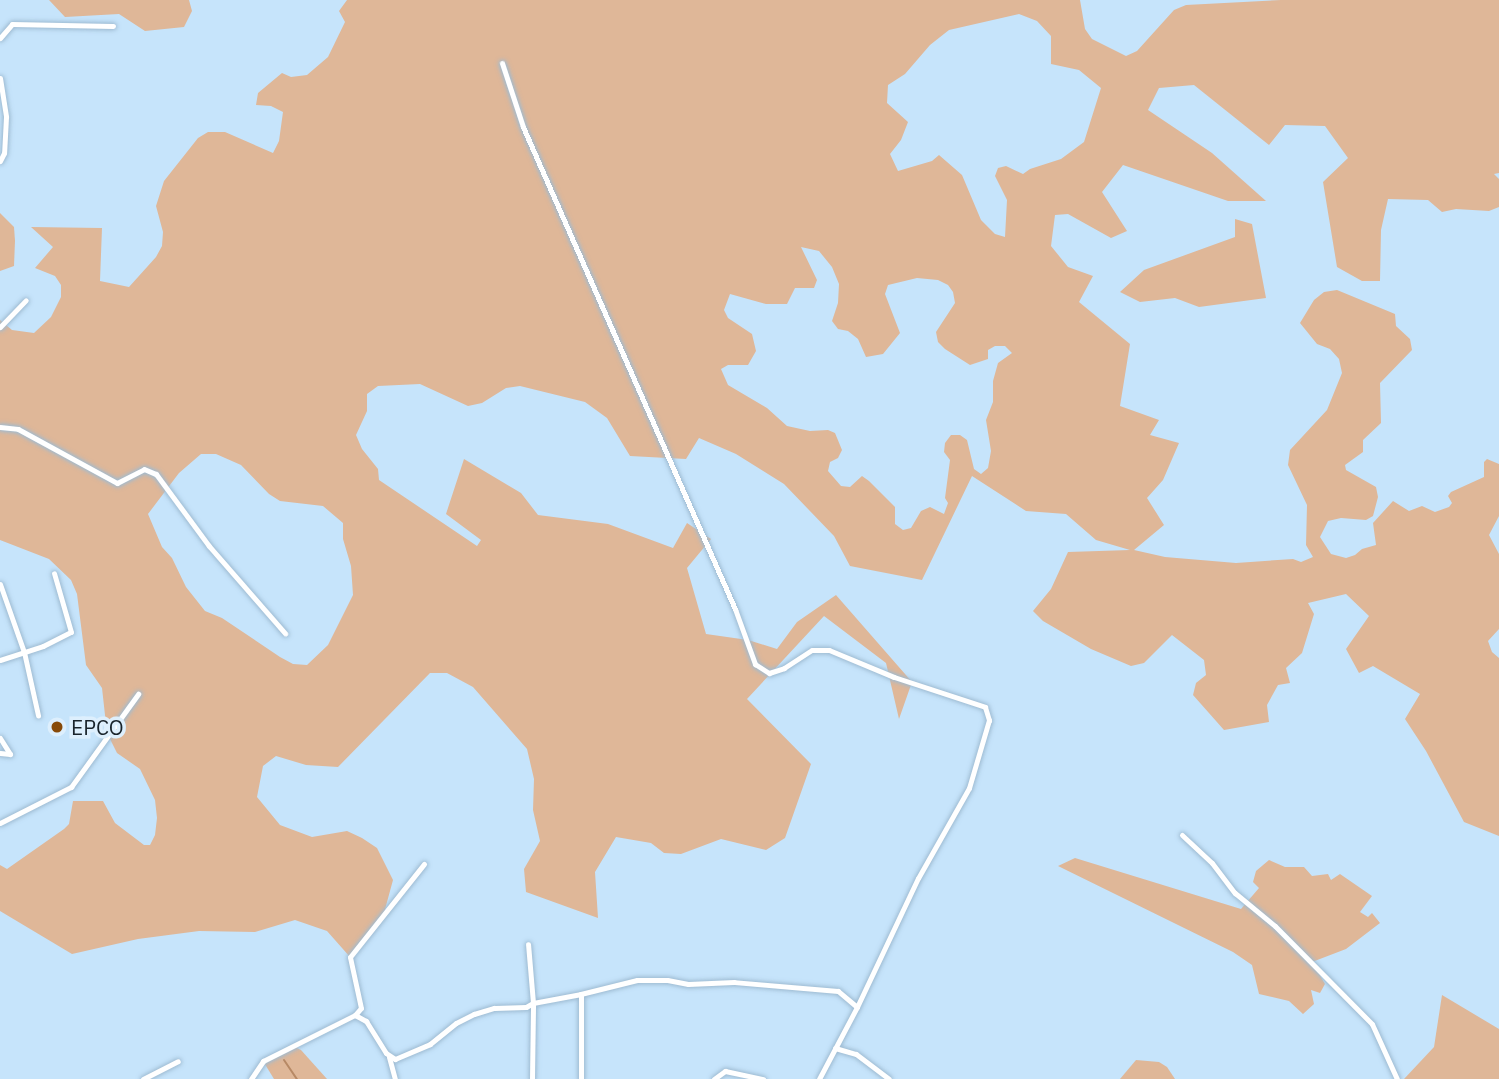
<!DOCTYPE html>
<style>
body{margin:0}
#map{position:relative;width:1499px;height:1079px;overflow:hidden;background:#c6e4fb;font-family:"IBM Plex Sans",sans-serif}
div>[style]{position:absolute}
.green>*{inset:0;background:#dfb798}
.stream>*{height:2px;margin:-1px;padding:0 1px;transform-origin:1px;border-radius:1px;background:#b78965}
.roads{filter:drop-shadow(0 0 2px #9ebbd2) drop-shadow(0 0 2px #9ebbd2)}
.street>*{height:5px;margin:-2.5px;padding:0 2.5px;transform-origin:2.5px;border-radius:2.5px;background:#fff}
.dots>*{width:19px;height:19px;translate:-50% -50%;box-sizing:border-box;border:4px solid #ddeffd;border-radius:50%}
span{translate:-50% -50%;white-space:nowrap;text-align:center;line-height:1.15;-webkit-text-stroke:7px #ddeffd;paint-order:stroke}
.poi-label{font-size:21px;color:#18232b}
.left{translate:0 -50%;text-align:left}
</style>
<div id="map">
<div class="green">
<div style="clip-path:polygon(49px 0,189px 0,192px 11px,184px 27px,145px 31px,119px 14px,65px 17px)"></div>
<div style="clip-path:polygon(evenodd,347px 0,1080px 0,1085px 29px,1092px 39px,1126px 56px,1137px 51px,1174px 10px,1186px 5px,1281px 0,1499px 0,1499px 173px,1494px 174px,1499px 179px,1499px 207px,1489px 211px,1456px 209px,1442px 212px,1428px 200px,1388px 199px,1381px 230px,1380px 281px,1362px 281px,1337px 267px,1323px 182px,1348px 158px,1325px 126px,1285px 125px,1269px 145px,1194px 85px,1159px 88px,1148px 110px,1212px 153px,1266px 201px,1228px 201px,1123px 165px,1102px 192px,1127px 231px,1111px 238px,1068px 214px,1055px 215px,1051px 246px,1068px 267px,1093px 276px,1079px 302px,1130px 344px,1120px 406px,1159px 420px,1150px 435px,1179px 443px,1163px 480px,1147px 498px,1164px 525px,1134px 550px,1165px 557px,1236px 563px,1293px 559px,1301px 562px,1313px 557px,1306px 545px,1307px 505px,1288px 465px,1290px 450px,1327px 410px,1342px 373px,1339px 359px,1330px 349px,1317px 344px,1300px 323px,1314px 300px,1324px 292px,1337px 290px,1395px 314px,1396px 326px,1410px 339px,1412px 350px,1380px 383px,1381px 423px,1363px 440px,1363px 452px,1345px 465px,1346px 470px,1376px 487px,1378px 497px,1373px 516px,1366px 520px,1341px 518px,1328px 521px,1320px 537px,1331px 554px,1346px 558px,1355px 555px,1362px 549px,1376px 545px,1373px 523px,1393px 501px,1409px 511px,1422px 506px,1435px 512px,1449px 507px,1452px 503px,1448px 496px,1451px 492px,1484px 477px,1484px 462px,1487px 459px,1499px 464px,1499px 516px,1489px 535px,1499px 554px,1499px 629px,1488px 641px,1492px 652px,1499px 658px,1499px 836px,1464px 822px,1426px 751px,1405px 719px,1420px 694px,1373px 666px,1359px 673px,1346px 649px,1369px 616px,1346px 594px,1308px 603px,1314px 614px,1302px 653px,1286px 668px,1290px 683px,1278px 685px,1267px 705px,1269px 722px,1224px 730px,1193px 695px,1196px 683px,1206px 675px,1204px 660px,1172px 635px,1144px 663px,1131px 666px,1091px 649px,1043px 621px,1033px 611px,1051px 589px,1068px 552px,1130px 550px,1096px 540px,1066px 514px,1026px 511px,972px 476px,922px 580px,850px 566px,834px 536px,784px 484px,736px 454px,699px 438px,686px 459px,630px 456px,607px 418px,585px 402px,520px 386px,506px 388px,482px 403px,468px 406px,420px 384px,378px 386px,367px 394px,367px 411px,356px 435px,362px 449px,378px 469px,379px 480px,477px 546px,481px 540px,446px 514px,464px 459px,521px 493px,538px 515px,608px 524px,673px 548px,687px 523px,711px 539px,687px 568px,706px 634px,748px 640px,777px 649px,797px 622px,836px 595px,912px 682px,899px 719px,886px 663px,824px 616px,747px 699px,811px 764px,785px 838px,766px 850px,721px 839px,681px 854px,664px 853px,651px 843px,616px 837px,595px 872px,598px 918px,526px 892px,524px 869px,540px 841px,533px 810px,534px 779px,527px 749px,473px 687px,447px 673px,430px 673px,338px 767px,306px 765px,276px 756px,263px 766px,257px 797px,280px 825px,312px 837px,347px 831px,362px 838px,377px 848px,393px 880px,384px 913px,350px 957px,327px 931px,295px 920px,255px 932px,199px 931px,138px 939px,72px 954px,0 911px,0 865px,7px 869px,64px 829px,69px 824px,73px 801px,103px 801px,115px 823px,144px 845px,150px 845px,155px 835px,157px 818px,155px 800px,140px 769px,117px 753px,107px 733px,102px 688px,86px 665px,77px 594px,71px 580px,49px 559px,0 540px,0 320px,12px 330px,34px 333px,51px 317px,61px 297px,61px 285px,55px 276px,35px 268px,53px 247px,31px 227px,102px 228px,100px 281px,129px 287px,156px 257px,162px 246px,163px 232px,156px 206px,164px 181px,198px 138px,208px 132px,225px 132px,273px 153px,279px 141px,283px 112px,271px 106px,256px 105px,258px 93px,282px 73px,291px 77px,307px 75px,328px 57px,345px 22px,339px 11px,347px 0,1019px 14px,1037px 21px,1051px 36px,1051px 64px,1079px 70px,1101px 88px,1084px 142px,1061px 159px,1030px 169px,1023px 174px,1006px 166px,998px 168px,995px 176px,1007px 200px,1005px 237px,995px 234px,981px 220px,962px 175px,939px 155px,932px 161px,898px 171px,890px 154px,901px 140px,908px 122px,887px 103px,888px 85px,905px 74px,930px 45px,949px 30px,1019px 14px,347px 0,801px 247px,819px 251px,832px 267px,839px 284px,838px 303px,832px 321px,838px 329px,848px 331px,858px 339px,866px 357px,883px 354px,900px 333px,885px 294px,888px 285px,917px 278px,938px 280px,948px 285px,953px 292px,955px 303px,936px 332px,938px 342px,945px 349px,970px 365px,988px 359px,988px 350px,995px 346px,1005px 346px,1012px 353px,998px 363px,993px 381px,993px 402px,986px 420px,991px 451px,988px 468px,981px 474px,974px 469px,967px 440px,960px 435px,951px 435px,945px 443px,944px 452px,950px 460px,945px 498px,948px 503px,944px 514px,930px 507px,921px 511px,911px 528px,903px 530px,895px 524px,895px 507px,869px 481px,862px 476px,850px 487px,841px 486px,828px 471px,830px 462px,838px 458px,842px 450px,835px 433px,828px 430px,810px 431px,787px 426px,767px 408px,728px 385px,721px 369px,728px 365px,748px 365px,756px 351px,752px 334px,728px 318px,724px 310px,730px 294px,766px 304px,787px 304px,795px 288px,814px 288px,817px 280px,801px 247px,347px 0,201px 454px,216px 454px,241px 465px,269px 494px,280px 501px,323px 506px,343px 523px,343px 539px,351px 566px,353px 595px,328px 645px,307px 665px,293px 664px,280px 657px,222px 618px,205px 611px,186px 587px,172px 558px,162px 547px,148px 514px,179px 473px,201px 454px)"></div>
<div style="clip-path:polygon(0 213px,14px 227px,15px 241px,14px 266px,0 271px)"></div>
<div style="clip-path:polygon(1235px 219px,1252px 224px,1266px 298px,1199px 307px,1175px 298px,1140px 302px,1120px 292px,1144px 270px,1235px 237px)"></div>
<div style="clip-path:polygon(1075px 858px,1241px 909px,1259px 888px,1253px 882px,1256px 871px,1269px 860px,1285px 867px,1304px 867px,1312px 876px,1328px 874px,1331px 880px,1340px 874px,1372px 896px,1360px 912px,1368px 917px,1372px 913px,1380px 923px,1346px 949px,1312px 962px,1325px 984px,1320px 993px,1311px 990px,1314px 1004px,1303px 1014px,1289px 1001px,1259px 994px,1252px 965px,1233px 952px,1058px 866px)"></div>
<div style="clip-path:polygon(1442px 995px,1499px 1029px,1499px 1079px,1404px 1079px,1434px 1047px)"></div>
<div style="clip-path:polygon(293px 1046px,301px 1050px,327px 1079px,274px 1079px,263px 1061px)"></div>
<div style="clip-path:polygon(1136px 1060px,1159px 1062px,1167px 1067px,1175px 1079px,1120px 1079px)"></div>
</div>
<div class="stream">
<div style="left:284px;top:1060px;width:23px;rotate:56deg"></div>
</div>
<div class="roads">
<div class="street">
<div style="left:0;top:38px;width:18px;rotate:-49deg"></div>
<div style="left:12px;top:24px;width:101px;rotate:1.1deg"></div>
<div style="left:502px;top:63px;width:67px;rotate:71.8deg"></div>
<div style="left:523px;top:127px;width:527px;rotate:66.26deg"></div>
<div style="left:735px;top:609px;width:59px;rotate:70deg"></div>
<div style="left:755px;top:664px;width:17px;rotate:33deg"></div>
<div style="left:769px;top:673px;width:16px;rotate:-18deg"></div>
<div style="left:784px;top:668px;width:33px;rotate:-33deg"></div>
<div style="left:812px;top:650px;width:17px"></div>
<div style="left:829px;top:650px;width:70px;rotate:22.6deg"></div>
<div style="left:894px;top:677px;width:96px;rotate:18.2deg"></div>
<div style="left:985px;top:707px;width:14px;rotate:73deg"></div>
<div style="left:989px;top:720px;width:71px;rotate:106.4deg"></div>
<div style="left:969px;top:788px;width:103px;rotate:119.5deg"></div>
<div style="left:918px;top:878px;width:143px;rotate:115.3deg"></div>
<div style="left:857px;top:1007px;width:25px;rotate:-140deg"></div>
<div style="left:838px;top:991px;width:104px;rotate:-175.1deg"></div>
<div style="left:734px;top:982px;width:46px;rotate:177.5deg"></div>
<div style="left:688px;top:984px;width:21px;rotate:-169deg"></div>
<div style="left:667px;top:980px;width:30px;rotate:180deg"></div>
<div style="left:637px;top:980px;width:58px;rotate:166deg"></div>
<div style="left:581px;top:994px;width:85px;rotate:90deg"></div>
<div style="left:0;top:78px;width:39px;rotate:81deg"></div>
<div style="left:6px;top:117px;width:36px;rotate:93deg"></div>
<div style="left:4px;top:153px;width:9px;rotate:117deg"></div>
<div style="left:0;top:327px;width:37px;rotate:-46deg"></div>
<div style="left:0;top:427px;width:18px;rotate:6deg"></div>
<div style="left:18px;top:429px;width:113px;rotate:28.6deg"></div>
<div style="left:117px;top:483px;width:30px;rotate:-27deg"></div>
<div style="left:144px;top:469px;width:13px;rotate:23deg"></div>
<div style="left:156px;top:474px;width:89px;rotate:53.6deg"></div>
<div style="left:209px;top:546px;width:116px;rotate:48.9deg"></div>
<div style="left:0;top:584px;width:72px;rotate:70.6deg"></div>
<div style="left:24px;top:652px;width:65px;rotate:77.5deg"></div>
<div style="left:0;top:660px;width:45px;rotate:-18deg"></div>
<div style="left:43px;top:646px;width:31px;rotate:-27deg"></div>
<div style="left:71px;top:632px;width:61px;rotate:-106.1deg"></div>
<div style="left:0;top:738px;width:19px;rotate:58deg"></div>
<div style="left:10px;top:754px;width:10px;rotate:-174deg"></div>
<div style="left:0;top:823px;width:80px;rotate:-26.9deg"></div>
<div style="left:71px;top:787px;width:115px;rotate:-54.2deg"></div>
<div style="left:1182px;top:835px;width:41px;rotate:43deg"></div>
<div style="left:1212px;top:863px;width:38px;rotate:53deg"></div>
<div style="left:1235px;top:893px;width:52px;rotate:39.5deg"></div>
<div style="left:1275px;top:926px;width:138px;rotate:45.3deg"></div>
<div style="left:1372px;top:1024px;width:60px;rotate:65.6deg"></div>
<div style="left:355px;top:1015px;width:13px;rotate:29deg"></div>
<div style="left:366px;top:1021px;width:38px;rotate:58deg"></div>
<div style="left:386px;top:1053px;width:11px;rotate:34deg"></div>
<div style="left:395px;top:1059px;width:38px;rotate:-23deg"></div>
<div style="left:430px;top:1044px;width:33px;rotate:-39deg"></div>
<div style="left:456px;top:1023px;width:20px;rotate:-27deg"></div>
<div style="left:474px;top:1014px;width:21px;rotate:-17deg"></div>
<div style="left:494px;top:1008px;width:32px;rotate:-2deg"></div>
<div style="left:526px;top:1007px;width:8px;rotate:-30deg"></div>
<div style="left:533px;top:1003px;width:59px;rotate:-94.8deg"></div>
<div style="left:835px;top:1048px;width:22px;rotate:16deg"></div>
<div style="left:856px;top:1054px;width:41px;rotate:37.1deg"></div>
<div style="left:389px;top:1057px;width:23px;rotate:75deg"></div>
<div style="left:143px;top:1079px;width:39px;rotate:-27deg"></div>
<div style="left:251px;top:1079px;width:22px;rotate:-56deg"></div>
<div style="left:263px;top:1061px;width:103px;rotate:-26.6deg"></div>
<div style="left:355px;top:1015px;width:9px;rotate:-49deg"></div>
<div style="left:361px;top:1008px;width:52px;rotate:-102.2deg"></div>
<div style="left:350px;top:957px;width:119px;rotate:-51.5deg"></div>
<div style="left:532px;top:1079px;width:76px;rotate:-89.2deg"></div>
<div style="left:533px;top:1003px;width:49px;rotate:-10.6deg"></div>
<div style="left:714px;top:1079px;width:14px;rotate:-36deg"></div>
<div style="left:725px;top:1071px;width:39px;rotate:12deg"></div>
<div style="left:819px;top:1079px;width:81px;rotate:-62.2deg"></div>
</div>
</div>
<div class="dots">
<div style="left:57px;top:727px;background:#874a09"></div>
</div>
<div class="poi-label">
<span class="left" style="left:71px;top:727px">EPCO</span>
</div>
</div>
